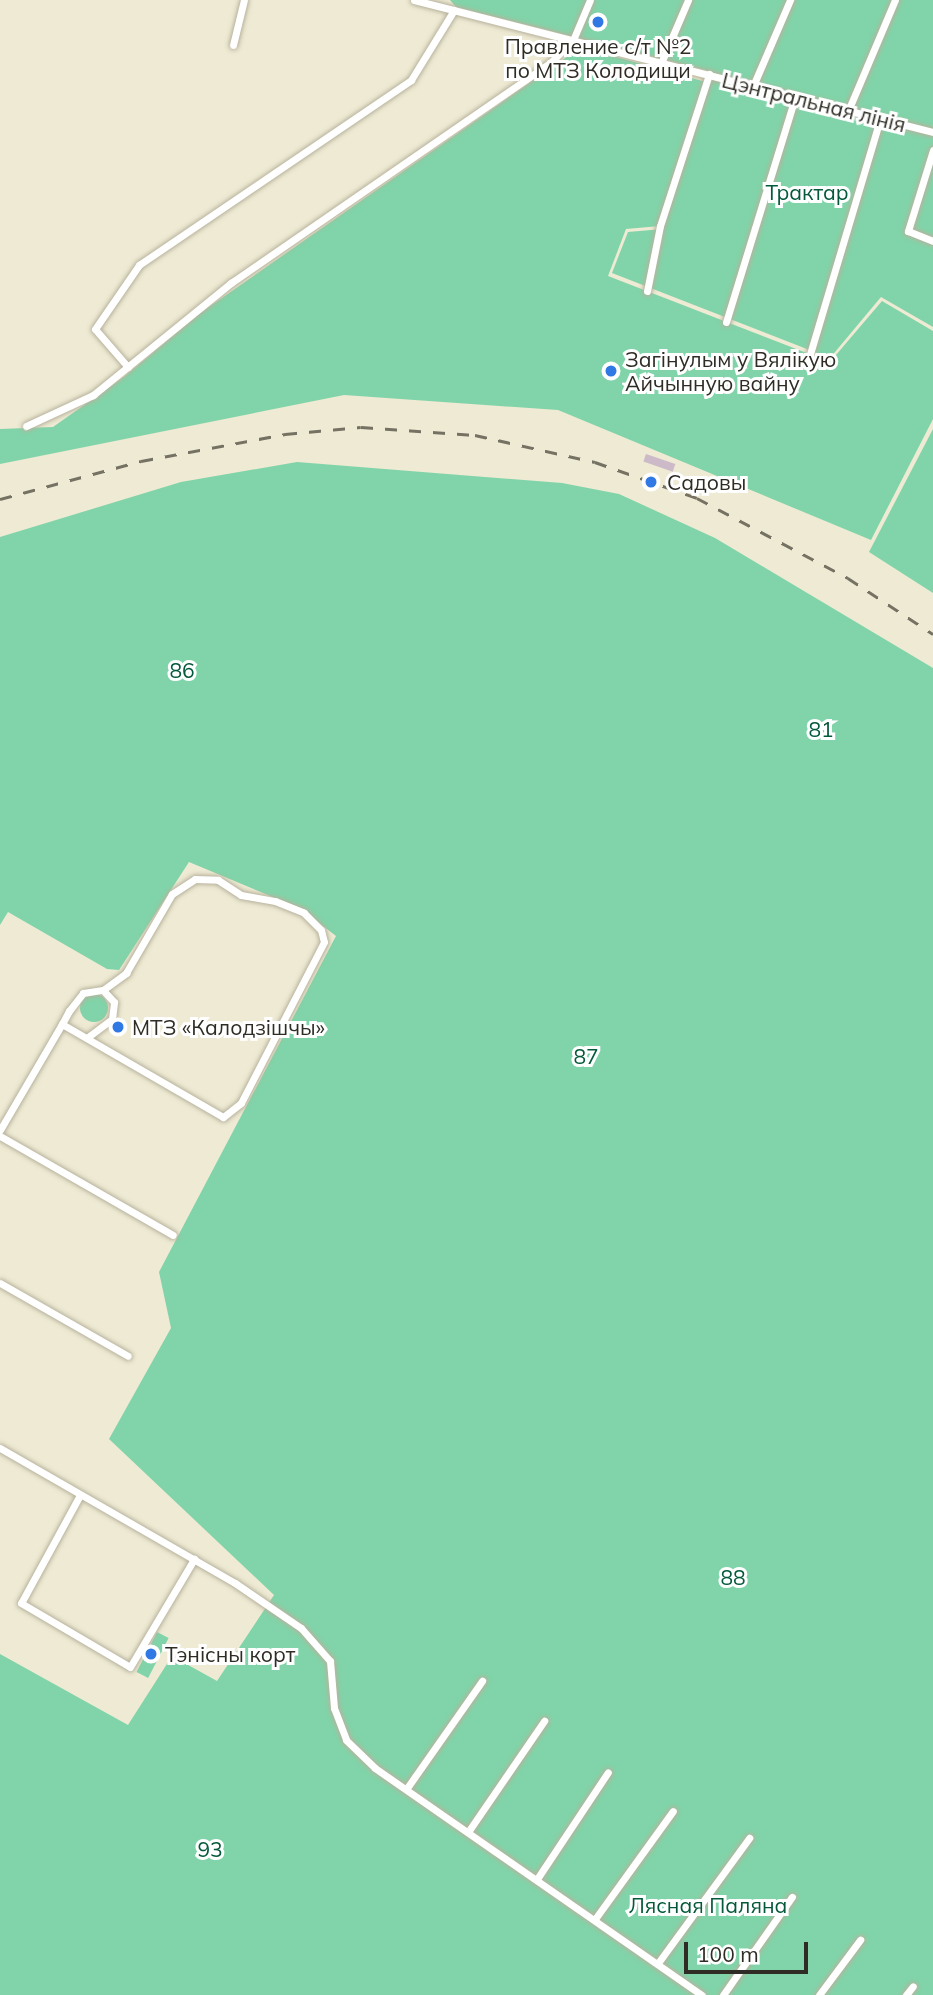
<!DOCTYPE html>
<meta charset="utf-8">
<style>
body{margin:0}
#map{position:relative;width:933px;height:1995px;overflow:hidden;background:#eeead3;font-family:Mulish,sans-serif}
div>[style]{position:absolute}
.green>*{inset:0;background:#81d4a9;transform-origin:0 0}
.round{border-radius:50%}
.building>*{inset:0;background:#cdbac9;transform-origin:0 0}
.roads{filter:drop-shadow(0 0 2px #b7b29d) drop-shadow(0 0 2px #b7b29d)}
.street>*{height:7px;margin:-3.5px;padding:0 3.5px;transform-origin:3.5px;border-radius:3.5px;background:#fff}
.rail>*{height:2.5px;margin-top:-1.25px;transform-origin:0;background:repeating-linear-gradient(90deg,#757264 0 12px,transparent 0 24px)}
.dots>*{width:19px;height:19px;translate:-50% -50%;box-sizing:border-box;border:4px solid #fff;border-radius:50%}
span{translate:-50% -50%;white-space:nowrap;text-align:center;line-height:1.15;-webkit-text-stroke:6px #fff;paint-order:stroke}
.poi-label{font-size:21px;color:#2e2c24}
.left{translate:0 -50%;text-align:left}
.street-label{font-size:21px;color:#2e2c24}
.park-label{font-size:21px;color:#035939}
.scale{position:absolute;left:684px;top:1942px;width:124px;height:32px;box-sizing:border-box;border:4px solid #2e2c24;border-top:0;padding-left:9px;font-size:21px;line-height:24px;white-space:nowrap;color:#2e2c24;-webkit-text-stroke:5px #fff;paint-order:stroke}
</style>
<div id="map">
<div class="green">
<div style="clip-path:polygon(450px 0,933px 0,933px 327px,881px 297px,830px 358px,612px 273px,628px 232px,663px 229px,713px 72px,456px 7px)"></div>
<div style="clip-path:polygon(581px 47px,706px 82px,660px 226px,626px 229px,608px 276px,830px 362px,882px 301px,933px 331px,933px 419px,871px 540px,558px 410px,344px 395px,0 464px,0 429px,53px 427px,124px 377px,199px 314px)"></div>
<div style="clip-path:polygon(933px 429px,933px 593px,869px 552px)"></div>
<div style="clip-path:polygon(297px 462px,562px 483px,619px 494px,715px 538px,933px 668px,933px 1995px,0 1995px,0 1654px,128px 1725px,172px 1656px,217px 1681px,274px 1595px,109px 1439px,171px 1328px,159px 1272px,336px 936px,301px 909px,189px 862px,119px 970px,107px 969px,8px 912px,0 925px,0 537px,181px 482px)"></div>
<div class="round" style="left:80px;top:994px;width:28px;height:28px"></div>
<div style="left:157px;top:1632px;width:13px;height:45px;rotate:27deg"></div>
</div>
<div class="building">
<div style="left:646px;top:454px;width:31px;height:8px;rotate:19deg"></div>
</div>
<div class="roads">
<div class="street">
<div style="left:414px;top:0;width:536px;rotate:14.27deg"></div>
<div style="left:233px;top:45px;width:46px;rotate:-76.3deg"></div>
<div style="left:661px;top:63px;width:69px;rotate:-66.8deg"></div>
<div style="left:753px;top:86px;width:94px;rotate:-66.7deg"></div>
<div style="left:848px;top:111px;width:121px;rotate:-67.1deg"></div>
<div style="left:933px;top:150px;width:85px;rotate:107.2deg"></div>
<div style="left:908px;top:231px;width:27px;rotate:22deg"></div>
<div style="left:647px;top:291px;width:66px;rotate:-78.7deg"></div>
<div style="left:660px;top:226px;width:160px;rotate:-72.1deg"></div>
<div style="left:726px;top:322px;width:234px;rotate:-72.9deg"></div>
<div style="left:810px;top:354px;width:245px;rotate:-73.4deg"></div>
<div style="left:128px;top:367px;width:50px;rotate:-131deg"></div>
<div style="left:95px;top:329px;width:78px;rotate:-55.5deg"></div>
<div style="left:139px;top:265px;width:329px;rotate:-34.2deg"></div>
<div style="left:411px;top:80px;width:82px;rotate:-58.4deg"></div>
<div style="left:26px;top:426px;width:74px;rotate:-24.8deg"></div>
<div style="left:93px;top:395px;width:178px;rotate:-39.1deg"></div>
<div style="left:231px;top:283px;width:388px;rotate:-34.6deg"></div>
<div style="left:550px;top:63px;width:33px;rotate:-45deg"></div>
<div style="left:573px;top:40px;width:43px;rotate:-67deg"></div>
<div style="left:88px;top:1037px;width:30px;rotate:-37deg"></div>
<div style="left:112px;top:1019px;width:17px;rotate:-83deg"></div>
<div style="left:114px;top:1002px;width:16px;rotate:-133deg"></div>
<div style="left:0;top:1130px;width:123px;rotate:-59.7deg"></div>
<div style="left:62px;top:1024px;width:15px;rotate:-62deg"></div>
<div style="left:69px;top:1011px;width:23px;rotate:-52deg"></div>
<div style="left:83px;top:993px;width:20px;rotate:-9deg"></div>
<div style="left:103px;top:990px;width:29px;rotate:-36deg"></div>
<div style="left:126px;top:973px;width:91px;rotate:-59.8deg"></div>
<div style="left:172px;top:894px;width:27px;rotate:-33deg"></div>
<div style="left:195px;top:879px;width:23px;rotate:2deg"></div>
<div style="left:218px;top:880px;width:27px;rotate:33deg"></div>
<div style="left:241px;top:895px;width:35px;rotate:10deg"></div>
<div style="left:275px;top:901px;width:31px;rotate:22deg"></div>
<div style="left:304px;top:913px;width:24px;rotate:45deg"></div>
<div style="left:321px;top:930px;width:12px;rotate:76deg"></div>
<div style="left:324px;top:942px;width:181px;rotate:117.3deg"></div>
<div style="left:241px;top:1103px;width:23px;rotate:142deg"></div>
<div style="left:223px;top:1117px;width:186px;rotate:-150deg"></div>
<div style="left:0;top:1136px;width:199px;rotate:29.8deg"></div>
<div style="left:0;top:1283px;width:147px;rotate:29.7deg"></div>
<div style="left:0;top:1448px;width:271px;rotate:29.9deg"></div>
<div style="left:235px;top:1583px;width:80px;rotate:34.3deg"></div>
<div style="left:301px;top:1628px;width:44px;rotate:48.7deg"></div>
<div style="left:330px;top:1661px;width:47px;rotate:85.1deg"></div>
<div style="left:334px;top:1708px;width:34px;rotate:69deg"></div>
<div style="left:346px;top:1740px;width:40px;rotate:44deg"></div>
<div style="left:375px;top:1768px;width:398px;rotate:34.8deg"></div>
<div style="left:80px;top:1495px;width:123px;rotate:118.6deg"></div>
<div style="left:21px;top:1603px;width:126px;rotate:30.4deg"></div>
<div style="left:130px;top:1667px;width:126px;rotate:-59.3deg"></div>
<div style="left:407px;top:1788px;width:131px;rotate:-55deg"></div>
<div style="left:468px;top:1832px;width:135px;rotate:-55.6deg"></div>
<div style="left:537px;top:1879px;width:128px;rotate:-56.4deg"></div>
<div style="left:595px;top:1919px;width:133px;rotate:-54.2deg"></div>
<div style="left:658px;top:1963px;width:155px;rotate:-53.9deg"></div>
<div style="left:723px;top:1995px;width:120px;rotate:-54.9deg"></div>
<div style="left:819px;top:1995px;width:69px;rotate:-53.3deg"></div>
<div style="left:906px;top:1995px;width:11px;rotate:-52deg"></div>
</div>
</div>
<div class="rail">
<div style="left:0;top:499px;width:146px;rotate:-15.1deg"></div>
<div style="left:141px;top:461px;width:147px;rotate:-10.6deg"></div>
<div style="left:285px;top:434px;width:76px;rotate:-5.3deg"></div>
<div style="left:361px;top:427px;width:114px;rotate:4deg"></div>
<div style="left:475px;top:435px;width:123px;rotate:12.7deg"></div>
<div style="left:595px;top:462px;width:108px;rotate:19.4deg"></div>
<div style="left:697px;top:498px;width:171px;rotate:27.9deg"></div>
<div style="left:848px;top:578px;width:102px;rotate:33.4deg"></div>
</div>
<div class="dots">
<div style="left:598px;top:22px;background:#3078e4"></div>
<div style="left:611px;top:371px;background:#3078e4"></div>
<div style="left:651px;top:482px;background:#3078e4"></div>
<div style="left:118px;top:1027px;background:#3078e4"></div>
<div style="left:151px;top:1654px;background:#3078e4"></div>
</div>
<div class="poi-label">
<span style="left:598px;top:58px">Правление с/т №2<br>по МТЗ Колодищи</span>
<span class="left" style="left:625px;top:371px">Загінулым у Вялікую<br>Айчынную вайну</span>
<span class="left" style="left:667px;top:482px">Садовы</span>
<span class="left" style="left:132px;top:1027px">МТЗ «Калодзішчы»</span>
<span class="left" style="left:165px;top:1654px">Тэнісны корт</span>
</div>
<div class="street-label">
<span style="left:814px;top:102px;rotate:14deg">Цэнтральная лінія</span>
</div>
<div class="park-label">
<span style="left:807px;top:192px">Трактар</span>
<span style="left:182px;top:670px">86</span>
<span style="left:821px;top:729px">81</span>
<span style="left:586px;top:1056px">87</span>
<span style="left:733px;top:1577px">88</span>
<span style="left:210px;top:1849px">93</span>
<span style="left:708px;top:1905px">Лясная Паляна</span>
</div>
<div class="scale">100 m</div>
</div>
